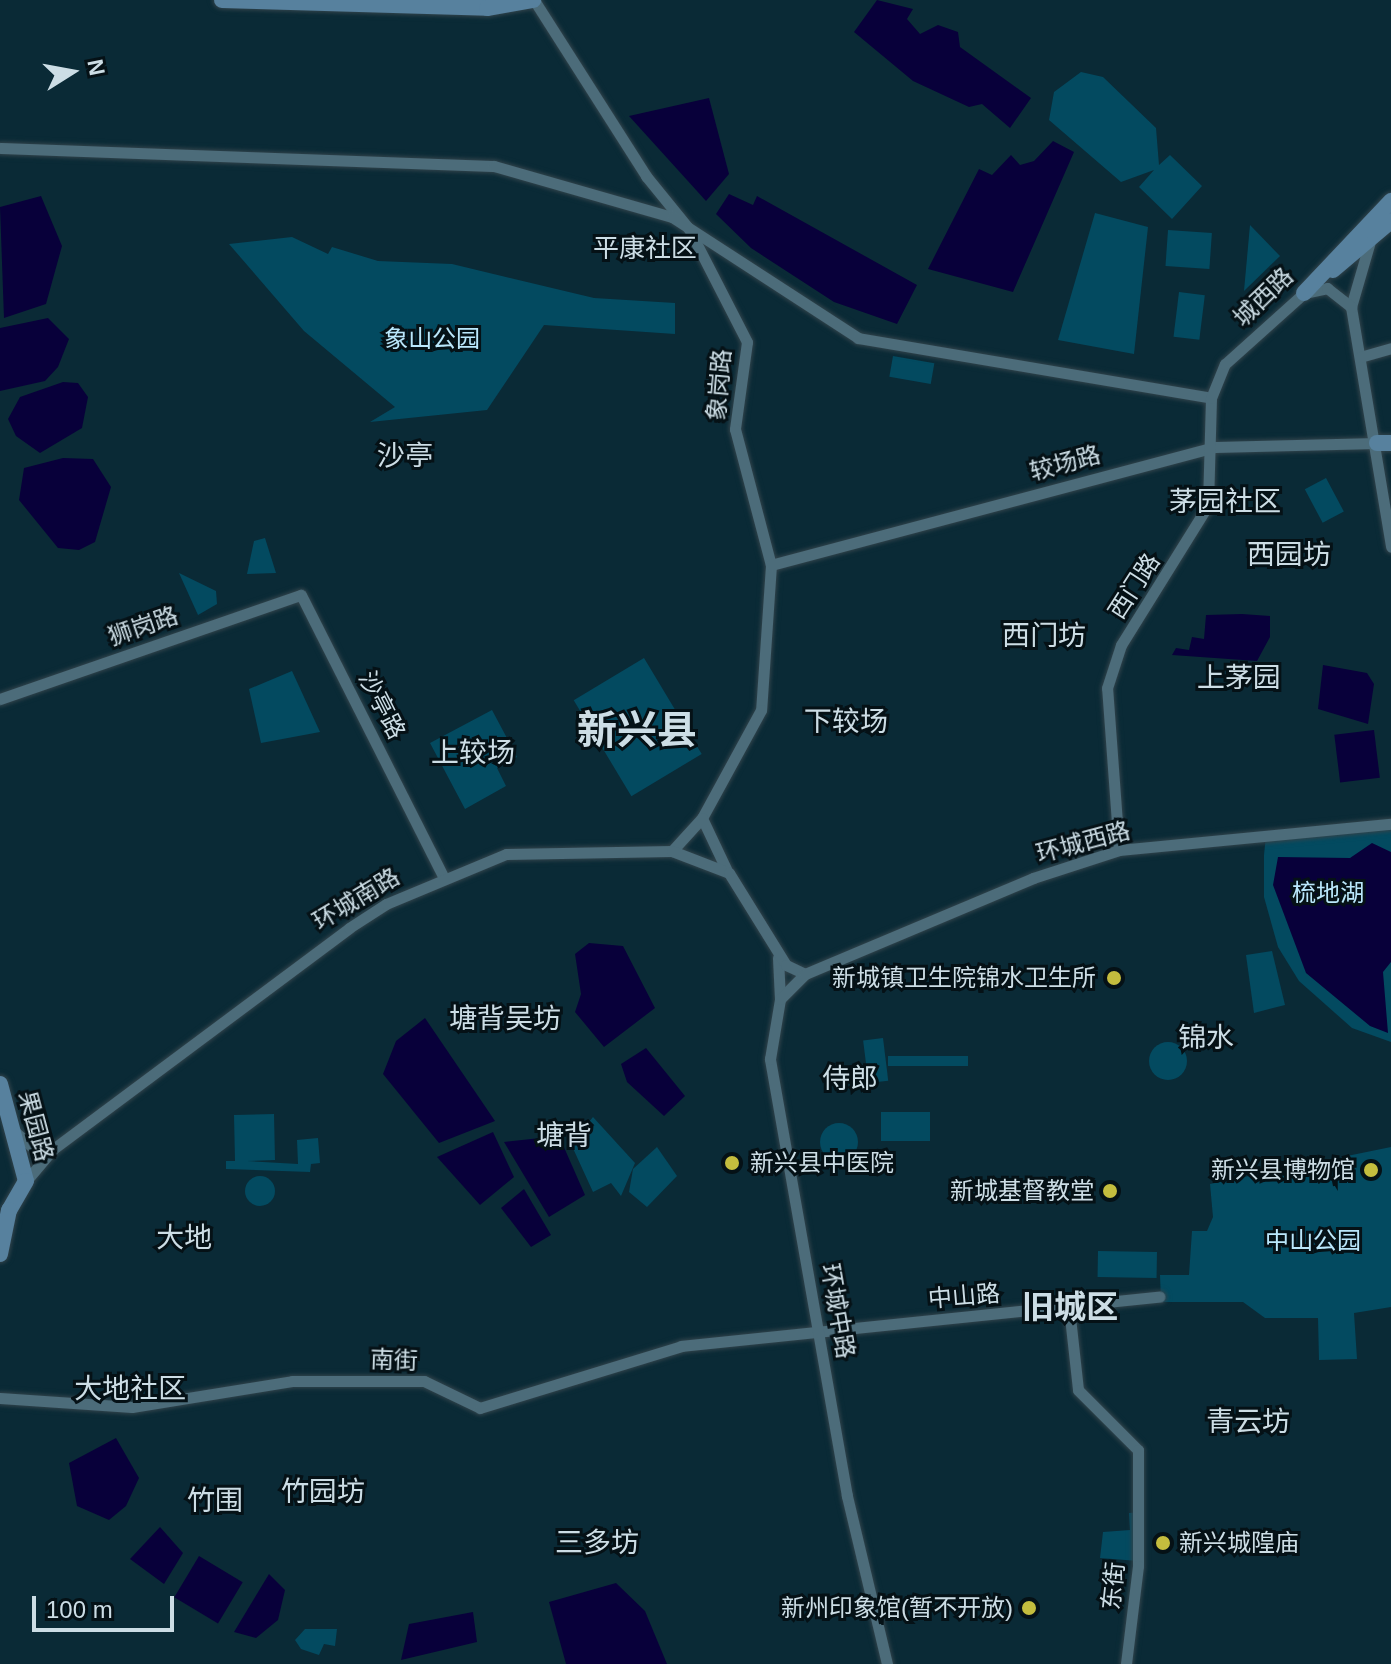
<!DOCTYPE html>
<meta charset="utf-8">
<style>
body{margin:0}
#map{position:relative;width:1391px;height:1664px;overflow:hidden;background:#0a2a36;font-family:Helvetica,"Noto Sans SC",sans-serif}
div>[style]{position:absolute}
.green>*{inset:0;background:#034a60;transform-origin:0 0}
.round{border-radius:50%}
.water>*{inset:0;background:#08003a;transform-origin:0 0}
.roads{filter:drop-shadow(0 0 2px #31434b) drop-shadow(0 0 2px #31434b)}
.street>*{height:11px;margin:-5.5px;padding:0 5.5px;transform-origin:5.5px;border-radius:5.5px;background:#4c6c7a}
.secondary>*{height:16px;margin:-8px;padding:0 8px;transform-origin:8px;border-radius:8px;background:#57819e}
.dots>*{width:22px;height:22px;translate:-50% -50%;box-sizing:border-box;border:4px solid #051116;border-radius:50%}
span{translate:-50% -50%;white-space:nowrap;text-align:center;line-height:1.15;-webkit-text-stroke:6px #051116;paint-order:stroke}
.street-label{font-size:24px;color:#ccdde5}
.park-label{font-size:24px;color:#bae7fb}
.poi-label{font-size:24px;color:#ccdde5}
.right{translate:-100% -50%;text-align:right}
.left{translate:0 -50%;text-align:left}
.neighbourhood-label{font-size:26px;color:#ccdde5}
.quarter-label{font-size:28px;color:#ccdde5}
.district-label{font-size:32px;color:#ccdde5;font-weight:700}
.town-label{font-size:40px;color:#ccdde5;font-weight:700}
.north{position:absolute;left:32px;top:32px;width:80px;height:80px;-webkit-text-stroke:6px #051116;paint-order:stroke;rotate:79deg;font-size:22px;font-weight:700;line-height:32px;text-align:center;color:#ccdde5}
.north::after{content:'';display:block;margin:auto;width:28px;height:36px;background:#ccdde5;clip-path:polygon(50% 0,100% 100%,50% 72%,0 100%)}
.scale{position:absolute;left:32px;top:1596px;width:142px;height:36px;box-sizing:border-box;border:4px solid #ccdde5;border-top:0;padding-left:10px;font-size:24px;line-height:28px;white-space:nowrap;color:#ccdde5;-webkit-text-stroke:6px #051116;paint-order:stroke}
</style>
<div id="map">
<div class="green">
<div style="clip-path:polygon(1081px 72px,1103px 77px,1156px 128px,1159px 165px,1170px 155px,1202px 186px,1172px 219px,1139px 187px,1154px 170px,1121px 182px,1049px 120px,1054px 92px)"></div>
<div style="clip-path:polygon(1095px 213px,1148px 227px,1134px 354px,1058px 340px)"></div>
<div style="clip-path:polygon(1250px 225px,1280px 256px,1244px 291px)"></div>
<div style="left:1168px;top:230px;width:44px;height:36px;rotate:4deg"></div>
<div style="clip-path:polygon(292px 237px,328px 254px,332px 247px,378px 261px,452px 264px,594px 298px,675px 303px,675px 334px,544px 325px,487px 410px,370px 422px,395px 407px,304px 331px,229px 244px)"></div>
<div style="left:1179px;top:292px;width:26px;height:45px;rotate:7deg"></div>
<div style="left:893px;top:356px;width:42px;height:21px;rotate:10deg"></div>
<div style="left:1326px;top:478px;width:38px;height:24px;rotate:62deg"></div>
<div style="clip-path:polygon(265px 538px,276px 573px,247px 574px,254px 541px)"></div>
<div style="clip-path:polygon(179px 573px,216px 591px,217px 604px,198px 615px)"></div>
<div style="left:644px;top:658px;width:112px;height:82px;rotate:59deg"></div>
<div style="clip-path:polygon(292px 671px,320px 732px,261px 743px,249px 689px)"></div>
<div style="clip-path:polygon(492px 710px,517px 757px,497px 768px,506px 786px,465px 809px,430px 743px)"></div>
<div style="clip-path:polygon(1391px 824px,1391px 1042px,1352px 1028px,1299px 981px,1278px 947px,1264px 897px,1264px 855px,1266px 835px)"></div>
<div style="clip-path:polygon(1272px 951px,1285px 1005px,1254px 1013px,1246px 955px)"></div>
<div style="left:883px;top:1038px;width:43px;height:20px;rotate:83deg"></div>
<div class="round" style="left:1149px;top:1042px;width:38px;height:38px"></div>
<div style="left:968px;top:1056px;width:10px;height:80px;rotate:90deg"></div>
<div style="left:930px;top:1112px;width:29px;height:49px;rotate:90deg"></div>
<div style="clip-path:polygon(274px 1114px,275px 1160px,247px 1161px,298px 1164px,297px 1140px,318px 1138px,320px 1163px,311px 1164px,310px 1172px,226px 1169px,226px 1161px,235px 1161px,234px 1115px)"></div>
<div style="clip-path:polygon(593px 1117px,635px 1163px,621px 1196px,611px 1183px,593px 1192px,571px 1144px)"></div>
<div class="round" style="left:820px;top:1123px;width:38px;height:38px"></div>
<div style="clip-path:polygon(657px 1147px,677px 1176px,647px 1207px,629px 1192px,633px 1169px)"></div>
<div style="clip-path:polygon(1391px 1147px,1391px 1307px,1354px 1313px,1357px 1359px,1319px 1360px,1318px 1318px,1265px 1318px,1243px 1302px,1161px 1302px,1160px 1275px,1189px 1275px,1192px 1231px,1207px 1231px,1213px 1217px,1210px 1184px)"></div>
<div class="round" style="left:245px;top:1176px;width:30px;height:30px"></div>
<div style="left:1098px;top:1251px;width:59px;height:26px;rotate:1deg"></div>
<div style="clip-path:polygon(1140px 1512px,1138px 1561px,1100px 1558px,1103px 1532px,1130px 1530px,1129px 1513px)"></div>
<div style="clip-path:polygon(305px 1629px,337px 1629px,335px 1646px,324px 1644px,319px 1655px,301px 1649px,295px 1640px)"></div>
</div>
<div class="water">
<div style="clip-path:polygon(877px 0,913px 9px,907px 19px,920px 34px,938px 25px,958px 32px,960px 47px,1031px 98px,1010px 128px,982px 104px,969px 107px,913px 81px,854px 32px)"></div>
<div style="clip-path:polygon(709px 98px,729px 174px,706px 201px,629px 116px)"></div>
<div style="clip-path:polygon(1053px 141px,1074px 152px,1013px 292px,928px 269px,979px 169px,992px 175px,1011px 155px,1020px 165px,1034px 161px)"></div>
<div style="clip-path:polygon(729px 194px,753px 205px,757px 196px,917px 285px,897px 324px,834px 302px,751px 248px,716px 214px)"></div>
<div style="clip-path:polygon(41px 196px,62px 246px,46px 304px,4px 318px,0 207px)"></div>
<div style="clip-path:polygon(48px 318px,69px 339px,58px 367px,45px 381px,0 391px,0 328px)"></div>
<div style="clip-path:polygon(63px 382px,78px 383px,88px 397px,82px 428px,40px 453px,16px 436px,8px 419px,20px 397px)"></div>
<div style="clip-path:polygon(63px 458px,93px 459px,111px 487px,95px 542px,79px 550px,58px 548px,19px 500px,24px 468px)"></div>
<div style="clip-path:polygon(1242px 614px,1270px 616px,1270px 637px,1257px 661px,1172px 655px,1176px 648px,1189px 650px,1192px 637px,1204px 639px,1206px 615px)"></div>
<div style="clip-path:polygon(1323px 665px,1367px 673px,1374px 684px,1368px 724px,1318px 709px)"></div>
<div style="left:1374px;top:730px;width:48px;height:40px;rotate:83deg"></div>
<div style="clip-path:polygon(1372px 843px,1391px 852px,1391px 962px,1383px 972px,1388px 1033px,1370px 1026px,1306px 973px,1273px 885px,1278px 857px,1350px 858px)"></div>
<div style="clip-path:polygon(589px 943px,623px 946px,655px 1008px,604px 1047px,575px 1012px,581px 994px,575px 954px)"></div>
<div style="clip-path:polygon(425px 1018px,495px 1121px,439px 1143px,383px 1074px,396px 1041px)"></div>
<div style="clip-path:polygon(646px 1048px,685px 1096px,664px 1116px,627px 1082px,621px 1064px)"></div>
<div style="clip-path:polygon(493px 1132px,514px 1177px,480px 1205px,437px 1157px)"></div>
<div style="clip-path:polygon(559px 1136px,585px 1195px,549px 1217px,504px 1142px)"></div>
<div style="clip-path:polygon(524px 1189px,551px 1235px,531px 1247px,501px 1208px)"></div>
<div style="clip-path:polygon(116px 1438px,139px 1478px,126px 1506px,109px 1520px,77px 1506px,69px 1463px)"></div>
<div style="clip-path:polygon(160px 1527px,183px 1553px,164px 1584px,130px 1559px)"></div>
<div style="left:199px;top:1556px;width:51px;height:48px;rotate:31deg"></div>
<div style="clip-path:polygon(269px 1574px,285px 1590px,278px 1620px,256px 1638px,234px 1632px)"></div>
<div style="clip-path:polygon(616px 1583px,645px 1611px,667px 1664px,566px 1664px,549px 1602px)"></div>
<div style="clip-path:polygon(473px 1612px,477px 1642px,401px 1660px,409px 1624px)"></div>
</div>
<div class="roads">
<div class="street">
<div style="left:534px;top:0;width:209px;rotate:57.5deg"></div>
<div style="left:646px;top:176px;width:68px;rotate:50.9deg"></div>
<div style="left:689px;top:229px;width:127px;rotate:62.8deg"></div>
<div style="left:747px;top:342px;width:88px;rotate:97.9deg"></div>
<div style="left:735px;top:429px;width:141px;rotate:75.2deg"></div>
<div style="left:771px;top:565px;width:145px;rotate:93.9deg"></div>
<div style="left:761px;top:710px;width:123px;rotate:118.6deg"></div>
<div style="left:702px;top:818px;width:45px;rotate:132.3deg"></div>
<div style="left:0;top:148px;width:494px;rotate:2.1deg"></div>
<div style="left:494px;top:166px;width:185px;rotate:16deg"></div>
<div style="left:672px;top:217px;width:222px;rotate:33deg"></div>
<div style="left:858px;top:338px;width:358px;rotate:9.6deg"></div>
<div style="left:1371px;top:238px;width:72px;rotate:106.2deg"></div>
<div style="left:1351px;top:307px;width:243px;rotate:80.5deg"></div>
<div style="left:1360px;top:357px;width:32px;rotate:-16deg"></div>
<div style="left:771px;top:565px;width:459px;rotate:-14.9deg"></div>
<div style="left:1215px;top:447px;width:162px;rotate:-1.4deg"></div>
<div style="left:0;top:699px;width:318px;rotate:-19.1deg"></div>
<div style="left:301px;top:595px;width:317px;rotate:63.2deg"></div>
<div style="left:702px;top:818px;width:59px;rotate:64.7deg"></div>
<div style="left:1119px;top:850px;width:162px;rotate:-94.2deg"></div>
<div style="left:1107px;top:688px;width:45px;rotate:-72deg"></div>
<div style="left:1121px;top:645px;width:165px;rotate:-58.1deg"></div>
<div style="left:1208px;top:505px;width:107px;rotate:-88.4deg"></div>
<div style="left:1211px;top:398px;width:37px;rotate:-68deg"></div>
<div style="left:1225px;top:364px;width:106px;rotate:-41.9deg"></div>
<div style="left:1304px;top:293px;width:24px;rotate:-12deg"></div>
<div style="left:1327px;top:288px;width:31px;rotate:38deg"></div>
<div style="left:778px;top:958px;width:41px;rotate:87.2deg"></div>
<div style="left:12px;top:1129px;width:25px;rotate:42deg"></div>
<div style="left:31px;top:1146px;width:22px;rotate:8deg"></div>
<div style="left:26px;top:1181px;width:42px;rotate:-49.8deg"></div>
<div style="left:53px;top:1149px;width:369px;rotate:-36.7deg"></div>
<div style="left:349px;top:928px;width:44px;rotate:-33deg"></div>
<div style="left:386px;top:904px;width:130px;rotate:-22.6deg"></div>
<div style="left:506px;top:854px;width:166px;rotate:-1deg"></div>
<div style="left:672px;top:851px;width:61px;rotate:21.1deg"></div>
<div style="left:729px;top:873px;width:108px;rotate:58.2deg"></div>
<div style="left:786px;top:965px;width:21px;rotate:25deg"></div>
<div style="left:1069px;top:1308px;width:82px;rotate:83.7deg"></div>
<div style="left:1078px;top:1390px;width:85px;rotate:45deg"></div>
<div style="left:1138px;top:1450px;width:116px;rotate:90deg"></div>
<div style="left:1138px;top:1566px;width:99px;rotate:97deg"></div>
<div style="left:0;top:1398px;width:132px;rotate:3.9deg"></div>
<div style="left:132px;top:1407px;width:162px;rotate:-9.2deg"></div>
<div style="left:292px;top:1381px;width:132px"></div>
<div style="left:424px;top:1381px;width:62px;rotate:25.7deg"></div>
<div style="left:480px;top:1408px;width:210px;rotate:-17.1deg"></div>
<div style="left:681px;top:1346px;width:481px;rotate:-5.9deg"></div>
<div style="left:887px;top:1664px;width:173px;rotate:-103.4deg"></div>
<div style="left:847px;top:1496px;width:444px;rotate:-100deg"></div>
<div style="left:770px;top:1059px;width:61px;rotate:-80.5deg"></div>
<div style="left:780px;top:999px;width:35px;rotate:-45deg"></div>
<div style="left:805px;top:974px;width:247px;rotate:-22.8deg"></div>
<div style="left:1033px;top:878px;width:90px;rotate:-18deg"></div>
<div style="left:1119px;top:850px;width:273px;rotate:-5.5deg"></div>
</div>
<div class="secondary">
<div style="left:222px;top:0;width:265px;rotate:1.7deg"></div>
<div style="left:487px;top:8px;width:47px;rotate:-9.9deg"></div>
<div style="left:1333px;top:270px;width:76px;rotate:-40.2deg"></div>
<div style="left:1304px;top:293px;width:127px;rotate:-46.6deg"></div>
<div style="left:1377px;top:443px;width:14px"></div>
<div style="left:0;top:1084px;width:100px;rotate:75deg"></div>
<div style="left:26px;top:1181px;width:34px;rotate:120deg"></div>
<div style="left:9px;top:1210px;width:45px;rotate:101.6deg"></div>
</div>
</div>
<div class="dots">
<div style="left:1114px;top:978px;background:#c4bd3e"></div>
<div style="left:732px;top:1163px;background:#c4bd3e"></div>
<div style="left:1371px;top:1170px;background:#c4bd3e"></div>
<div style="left:1110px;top:1191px;background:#c4bd3e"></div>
<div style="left:1163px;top:1543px;background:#c4bd3e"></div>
<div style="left:1029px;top:1608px;background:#c4bd3e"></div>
</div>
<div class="street-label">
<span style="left:1263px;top:297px;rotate:-44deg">城西路</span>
<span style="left:719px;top:385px;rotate:-85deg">象岗路</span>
<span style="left:1065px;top:463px;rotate:-15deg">较场路</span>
<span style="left:1134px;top:586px;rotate:-57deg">西门路</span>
<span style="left:143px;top:626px;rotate:-19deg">狮岗路</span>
<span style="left:382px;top:705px;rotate:63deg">沙亭路</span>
<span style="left:1083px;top:842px;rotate:-15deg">环城西路</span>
<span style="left:356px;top:899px;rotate:-31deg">环城南路</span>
<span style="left:36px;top:1126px;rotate:75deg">果园路</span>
<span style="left:964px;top:1296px;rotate:-5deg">中山路</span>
<span style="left:838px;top:1311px;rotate:80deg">环城中路</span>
<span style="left:394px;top:1360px;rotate:2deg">南街</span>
<span style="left:1113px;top:1586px;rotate:-84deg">东街</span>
</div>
<div class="park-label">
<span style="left:432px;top:339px">象山公园</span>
<span style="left:1328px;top:893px">梳地湖</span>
<span style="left:1313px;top:1241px">中山公园</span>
</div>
<div class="poi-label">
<span class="right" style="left:1096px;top:978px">新城镇卫生院锦水卫生所</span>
<span class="left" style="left:750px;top:1163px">新兴县中医院</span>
<span class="right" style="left:1355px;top:1170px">新兴县博物馆</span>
<span class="right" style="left:1094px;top:1191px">新城基督教堂</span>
<span class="left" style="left:1179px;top:1543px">新兴城隍庙</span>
<span class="right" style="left:1013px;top:1608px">新州印象馆(暂不开放)</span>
</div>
<div class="neighbourhood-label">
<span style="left:645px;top:249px">平康社区</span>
</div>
<div class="quarter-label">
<span style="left:405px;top:456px">沙亭</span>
<span style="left:1225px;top:502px">茅园社区</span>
<span style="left:1289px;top:555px">西园坊</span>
<span style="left:1044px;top:636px">西门坊</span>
<span style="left:1239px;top:678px">上茅园</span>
<span style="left:846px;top:722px">下较场</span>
<span style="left:473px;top:753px">上较场</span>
<span style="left:505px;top:1019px">塘背吴坊</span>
<span style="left:1206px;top:1038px">锦水</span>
<span style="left:850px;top:1079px">侍郎</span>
<span style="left:564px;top:1136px">塘背</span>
<span style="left:184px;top:1238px">大地</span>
<span style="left:130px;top:1389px">大地社区</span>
<span style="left:1248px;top:1422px">青云坊</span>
<span style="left:323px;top:1492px">竹园坊</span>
<span style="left:215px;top:1501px">竹围</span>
<span style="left:597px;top:1543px">三多坊</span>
</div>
<div class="district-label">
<span style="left:1070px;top:1307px">旧城区</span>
</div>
<div class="town-label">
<span style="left:637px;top:730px">新兴县</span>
</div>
<div class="north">N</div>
<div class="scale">100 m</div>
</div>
